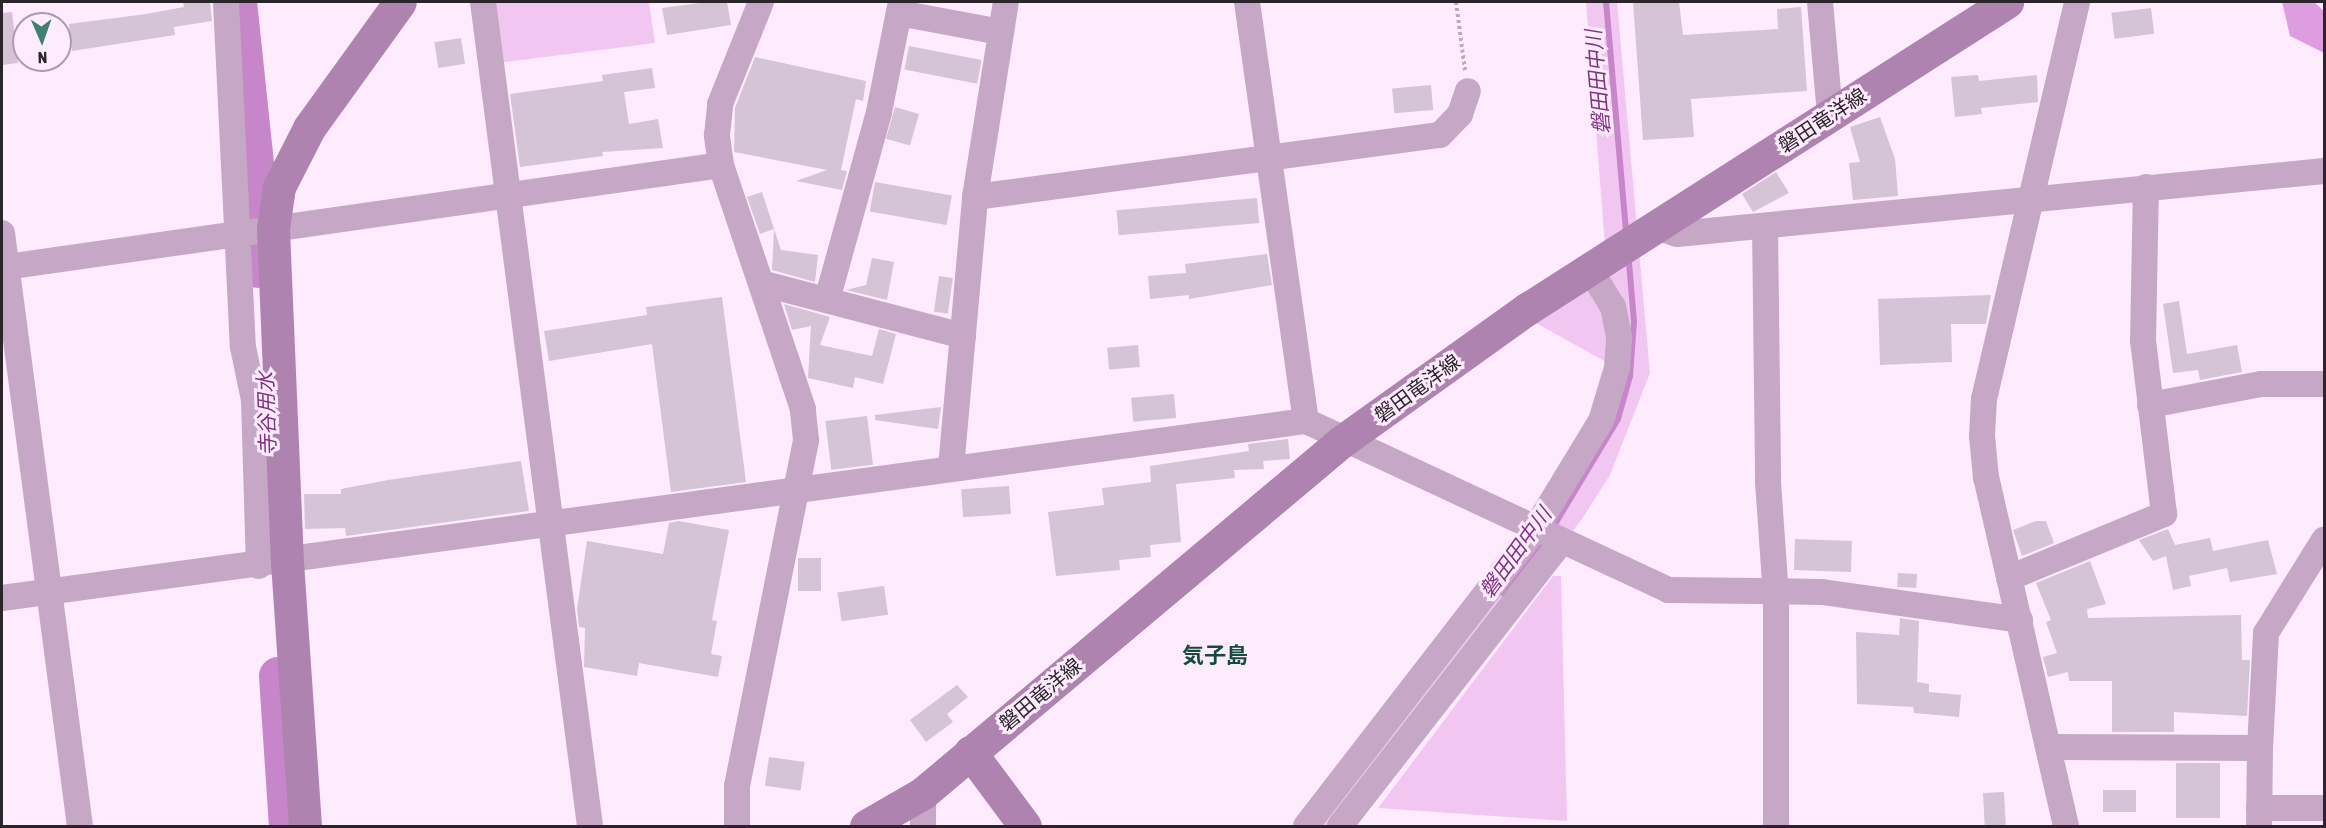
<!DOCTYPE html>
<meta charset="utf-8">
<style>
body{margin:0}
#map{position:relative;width:2326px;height:828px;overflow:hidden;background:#feecfe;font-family:"Asap Condensed","Noto Sans JP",sans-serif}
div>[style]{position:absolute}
.green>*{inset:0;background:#f1c7f2}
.forest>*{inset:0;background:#df9de1}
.stream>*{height:6px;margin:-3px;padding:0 3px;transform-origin:3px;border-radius:3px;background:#c786c9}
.river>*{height:38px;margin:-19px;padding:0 19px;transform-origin:19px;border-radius:19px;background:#c786c9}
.building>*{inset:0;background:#d5c4d5;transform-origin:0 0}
.path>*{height:4px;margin-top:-2px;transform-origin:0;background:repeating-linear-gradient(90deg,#b9abb9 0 3px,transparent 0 6px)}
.street>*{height:26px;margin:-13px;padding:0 13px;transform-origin:13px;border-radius:13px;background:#c6a8c6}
.secondary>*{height:33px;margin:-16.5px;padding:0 16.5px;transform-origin:16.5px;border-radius:16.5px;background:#ae83af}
span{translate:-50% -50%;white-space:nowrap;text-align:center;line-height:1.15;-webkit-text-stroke:6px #feecfe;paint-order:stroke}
.street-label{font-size:20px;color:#2b242b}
.water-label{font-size:21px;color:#7f3283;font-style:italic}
.quarter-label{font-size:22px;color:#144b3f;font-weight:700}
.frame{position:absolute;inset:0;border:3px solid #2b242b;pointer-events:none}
.north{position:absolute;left:12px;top:12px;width:60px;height:60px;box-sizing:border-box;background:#feecfe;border:2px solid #aa9caa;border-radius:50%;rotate:178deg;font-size:16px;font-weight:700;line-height:24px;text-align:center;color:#2b242b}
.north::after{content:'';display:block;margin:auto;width:21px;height:27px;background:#3f8070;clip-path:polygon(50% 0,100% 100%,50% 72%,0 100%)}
</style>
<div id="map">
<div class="green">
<div style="clip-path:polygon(483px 2px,649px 2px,655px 43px,491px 64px)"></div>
<div style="clip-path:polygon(1586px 2px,1617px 2px,1650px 373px,1610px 475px,1582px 519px,1340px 826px,1306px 826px,1519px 563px,1617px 368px,1534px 322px,1606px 258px)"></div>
<div style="clip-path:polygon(1553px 576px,1561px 576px,1567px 821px,1378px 808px)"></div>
</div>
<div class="forest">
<div style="clip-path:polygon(2282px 2px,2314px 2px,2324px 11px,2324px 53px,2290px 36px)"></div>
</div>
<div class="stream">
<div style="left:1606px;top:2px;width:230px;rotate:85deg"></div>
<div style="left:258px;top:191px;width:17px;rotate:-59deg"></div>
<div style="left:1552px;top:529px;width:128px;rotate:-59deg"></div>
<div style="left:1618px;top:419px;width:45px;rotate:-74.4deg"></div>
<div style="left:1630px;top:376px;width:54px;rotate:-85.8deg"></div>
<div style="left:1634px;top:322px;width:60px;rotate:-94.8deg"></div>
<div style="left:1504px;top:594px;width:69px;rotate:-53.3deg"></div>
</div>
<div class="river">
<div style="left:238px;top:2px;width:190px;rotate:84deg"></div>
<div style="left:258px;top:191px;width:78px;rotate:89.3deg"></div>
<div style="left:278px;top:676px;width:150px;rotate:86.2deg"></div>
</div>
<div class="building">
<div style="clip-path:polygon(183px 2px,210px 2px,212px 21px,174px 27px,175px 35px,72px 51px,69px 24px,146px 14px,184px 7px)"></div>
<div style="clip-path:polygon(707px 2px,727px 2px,731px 25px,667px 35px,662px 8px)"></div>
<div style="clip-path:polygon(1633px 2px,1679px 2px,1683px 35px,1778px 29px,1777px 9px,1801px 7px,1807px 91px,1691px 99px,1694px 137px,1643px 140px)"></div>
<div style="left:2151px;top:8px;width:26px;height:40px;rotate:83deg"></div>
<div style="clip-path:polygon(12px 12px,18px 63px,2px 65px,2px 13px)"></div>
<div style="left:461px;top:38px;width:26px;height:27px;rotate:81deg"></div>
<div style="left:909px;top:46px;width:74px;height:24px;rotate:11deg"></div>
<div style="clip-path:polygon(755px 57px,866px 81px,863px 101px,856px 99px,841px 170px,847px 171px,842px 190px,796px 181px,827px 170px,734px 152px,735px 108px)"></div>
<div style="clip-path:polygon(652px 68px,655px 88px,624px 92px,629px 124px,658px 119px,663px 148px,602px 152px,603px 156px,520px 167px,510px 94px,603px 81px,602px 75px)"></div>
<div style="clip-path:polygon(1978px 75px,1979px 81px,2037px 75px,2038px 102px,1981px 108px,1982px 114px,1955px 117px,1951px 77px)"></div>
<div style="left:1431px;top:85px;width:25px;height:39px;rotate:85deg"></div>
<div style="left:895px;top:107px;width:25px;height:33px;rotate:16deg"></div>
<div style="clip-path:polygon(1880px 117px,1895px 159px,1898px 196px,1853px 200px,1849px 163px,1860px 162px,1850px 127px)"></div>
<div style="clip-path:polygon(1776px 172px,1789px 193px,1753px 212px,1742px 194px)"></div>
<div style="left:875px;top:182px;width:78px;height:30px;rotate:10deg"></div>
<div style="clip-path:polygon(762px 192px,781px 250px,818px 255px,815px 282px,772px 270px,774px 229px,760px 234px,747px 197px)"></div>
<div style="left:1257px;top:198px;width:25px;height:141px;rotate:85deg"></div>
<div style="clip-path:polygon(1267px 254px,1272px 285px,1189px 299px,1189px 295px,1150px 299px,1148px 276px,1186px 273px,1185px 264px)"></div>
<div style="clip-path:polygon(872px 258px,894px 262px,887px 300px,846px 290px,866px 285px)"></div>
<div style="left:939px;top:276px;width:14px;height:36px;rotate:8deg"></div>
<div style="clip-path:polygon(1991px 295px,1986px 324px,1951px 324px,1952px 362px,1880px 365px,1878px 299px)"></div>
<div style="clip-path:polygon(722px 297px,746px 482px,671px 492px,652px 344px,549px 361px,544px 331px,647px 315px,646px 307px)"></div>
<div style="clip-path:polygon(2179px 301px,2187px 354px,2237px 345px,2242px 372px,2200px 380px,2198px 370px,2173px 373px,2163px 304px)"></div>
<div style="clip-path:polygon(784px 304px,830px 317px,820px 345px,872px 356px,879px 329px,896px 334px,883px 384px,855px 377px,853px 388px,808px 378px,811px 326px,792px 330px)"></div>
<div style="left:1138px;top:345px;width:22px;height:31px;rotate:85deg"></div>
<div style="left:1174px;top:394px;width:24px;height:43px;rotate:85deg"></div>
<div style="clip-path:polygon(941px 407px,938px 429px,875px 420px,875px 415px)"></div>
<div style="left:867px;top:416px;width:49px;height:42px;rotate:83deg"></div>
<div style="clip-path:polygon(1288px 439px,1290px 459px,1263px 461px,1264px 469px,1234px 470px,1235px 478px,1176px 484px,1181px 542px,1150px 545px,1151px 557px,1119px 560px,1120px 570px,1056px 576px,1048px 512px,1104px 505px,1102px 488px,1151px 482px,1150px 466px,1249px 451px,1248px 444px)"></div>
<div style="clip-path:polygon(521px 461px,529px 511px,346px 536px,345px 528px,305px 529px,304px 494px,341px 494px,341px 489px,388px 480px)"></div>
<div style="left:1009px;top:486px;width:28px;height:48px;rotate:86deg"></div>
<div style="clip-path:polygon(679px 521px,729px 530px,712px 620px,717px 621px,711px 654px,722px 656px,718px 677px,639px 663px,637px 676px,584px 667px,585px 628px,579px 627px,577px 609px,587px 541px,663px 554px,669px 523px)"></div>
<div style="clip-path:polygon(2036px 521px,2046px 521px,2054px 543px,2022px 556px,2013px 530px)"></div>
<div style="clip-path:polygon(2168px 529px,2175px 545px,2210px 538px,2213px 551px,2268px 540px,2277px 574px,2230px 582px,2227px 568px,2189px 576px,2191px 586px,2173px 590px,2166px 556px,2153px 561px,2139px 540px)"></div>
<div style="left:1795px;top:539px;width:57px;height:31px;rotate:2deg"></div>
<div style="left:798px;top:558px;width:23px;height:33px"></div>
<div style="clip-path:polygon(2090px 561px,2106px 604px,2087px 609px,2088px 618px,2241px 615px,2242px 660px,2250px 660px,2247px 716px,2174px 712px,2174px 732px,2112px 732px,2112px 681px,2069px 681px,2068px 672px,2048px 677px,2043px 657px,2057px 653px,2046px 622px,2051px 620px,2036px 583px)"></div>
<div style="left:1898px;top:573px;width:19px;height:14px;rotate:3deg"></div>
<div style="left:884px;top:586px;width:29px;height:47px;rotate:82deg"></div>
<div style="clip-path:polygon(1900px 618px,1919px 621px,1917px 682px,1929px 684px,1929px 692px,1961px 695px,1959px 717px,1914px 713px,1913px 707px,1857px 704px,1856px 632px,1899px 635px)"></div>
<div style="clip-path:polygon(957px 685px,968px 697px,947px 714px,953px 722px,926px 742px,910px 720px)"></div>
<div style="left:769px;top:757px;width:36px;height:29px;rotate:8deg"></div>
<div style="left:2176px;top:763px;width:44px;height:55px"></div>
<div style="left:2136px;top:790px;width:22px;height:33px;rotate:90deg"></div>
<div style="left:2004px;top:792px;width:33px;height:21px;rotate:87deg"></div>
</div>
<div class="path">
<div style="left:1456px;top:2px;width:69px;rotate:82.5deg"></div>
</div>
<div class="street">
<div style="left:226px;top:2px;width:345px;rotate:87.2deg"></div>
<div style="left:243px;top:347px;width:54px;rotate:78.3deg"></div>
<div style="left:254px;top:400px;width:166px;rotate:88.3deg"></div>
<div style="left:483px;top:2px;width:831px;rotate:82.6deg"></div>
<div style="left:1247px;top:2px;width:423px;rotate:82deg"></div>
<div style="left:1306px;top:421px;width:400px;rotate:25deg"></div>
<div style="left:1668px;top:590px;width:154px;rotate:0.7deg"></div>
<div style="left:1822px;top:592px;width:200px;rotate:8deg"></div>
<div style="left:1820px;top:2px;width:113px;rotate:84.9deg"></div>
<div style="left:899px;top:13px;width:104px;rotate:10.6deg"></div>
<div style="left:975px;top:197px;width:469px;rotate:-7.6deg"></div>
<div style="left:1440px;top:135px;width:29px;rotate:-46deg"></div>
<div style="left:1460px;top:114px;width:24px;rotate:-71deg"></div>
<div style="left:1765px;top:226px;width:256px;rotate:89.3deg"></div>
<div style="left:1768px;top:482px;width:113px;rotate:86deg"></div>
<div style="left:1776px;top:595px;width:231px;rotate:90deg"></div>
<div style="left:1656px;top:227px;width:22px;rotate:18deg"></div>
<div style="left:1677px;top:234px;width:650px;rotate:-5.56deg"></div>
<div style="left:2px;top:233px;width:598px;rotate:82.51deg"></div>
<div style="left:6px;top:267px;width:722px;rotate:-8.12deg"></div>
<div style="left:761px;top:283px;width:209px;rotate:14.7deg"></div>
<div style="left:827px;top:300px;width:195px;rotate:-74.5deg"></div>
<div style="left:879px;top:112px;width:112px;rotate:-78.7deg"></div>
<div style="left:2150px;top:405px;width:113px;rotate:-10.7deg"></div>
<div style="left:2261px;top:384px;width:63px"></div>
<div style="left:951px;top:468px;width:272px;rotate:-84.9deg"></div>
<div style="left:975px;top:197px;width:197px;rotate:-81deg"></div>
<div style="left:2009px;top:578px;width:168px;rotate:-22.4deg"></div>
<div style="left:2164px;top:514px;width:174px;rotate:-96.9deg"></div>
<div style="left:2143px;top:341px;width:154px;rotate:-88.9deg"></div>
<div style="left:2px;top:598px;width:1316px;rotate:-7.73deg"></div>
<div style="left:2051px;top:747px;width:209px;rotate:0.3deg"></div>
<div style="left:2260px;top:748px;width:78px;rotate:90.7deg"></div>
<div style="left:2260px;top:748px;width:115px;rotate:-87deg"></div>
<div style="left:2266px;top:633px;width:110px;rotate:-58.1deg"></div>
<div style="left:2259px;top:808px;width:65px"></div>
<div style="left:737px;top:826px;width:40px;rotate:-90deg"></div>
<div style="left:737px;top:786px;width:353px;rotate:-78.7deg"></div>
<div style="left:806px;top:440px;width:31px;rotate:-96deg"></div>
<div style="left:803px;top:409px;width:257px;rotate:-108.6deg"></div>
<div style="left:721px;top:165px;width:30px;rotate:-98deg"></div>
<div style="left:717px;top:135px;width:31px;rotate:-84deg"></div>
<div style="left:720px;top:104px;width:110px;rotate:-68.1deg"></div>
<div style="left:923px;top:826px;width:33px;rotate:-90deg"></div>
<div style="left:1306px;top:826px;width:373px;rotate:-52.3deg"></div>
<div style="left:1534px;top:531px;width:129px;rotate:-58.7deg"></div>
<div style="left:1601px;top:421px;width:55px;rotate:-73.2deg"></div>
<div style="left:1617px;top:368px;width:31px;rotate:-86deg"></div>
<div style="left:1619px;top:337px;width:31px;rotate:-101deg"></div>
<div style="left:1613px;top:307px;width:46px;rotate:-121.6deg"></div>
<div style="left:1340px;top:826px;width:358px;rotate:-52.1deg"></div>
<div style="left:2066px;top:826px;width:357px;rotate:-102.9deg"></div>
<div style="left:1986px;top:478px;width:42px;rotate:-95.4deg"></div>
<div style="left:1982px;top:436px;width:37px;rotate:-87deg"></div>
<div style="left:1984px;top:399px;width:408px;rotate:-76.8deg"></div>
</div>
<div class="secondary">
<div style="left:970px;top:752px;width:92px;rotate:53.4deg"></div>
<div style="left:305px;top:826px;width:264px;rotate:-93.9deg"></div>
<div style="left:287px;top:563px;width:335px;rotate:-92.4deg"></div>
<div style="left:273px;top:228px;width:41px;rotate:-81.7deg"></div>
<div style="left:279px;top:187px;width:66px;rotate:-63deg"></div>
<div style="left:309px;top:128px;width:155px;rotate:-54.2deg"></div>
<div style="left:866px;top:826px;width:66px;rotate:-30.1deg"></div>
<div style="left:923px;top:793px;width:546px;rotate:-40.02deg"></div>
<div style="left:1341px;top:442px;width:229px;rotate:-35.6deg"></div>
<div style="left:1527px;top:309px;width:570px;rotate:-32.6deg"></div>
</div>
<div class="street-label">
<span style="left:1822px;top:120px;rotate:-33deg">磐田竜洋線</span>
<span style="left:1417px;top:388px;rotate:-36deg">磐田竜洋線</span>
<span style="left:1040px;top:694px;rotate:-40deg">磐田竜洋線</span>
</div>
<div class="water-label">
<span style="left:1597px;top:82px;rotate:-95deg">磐田田中川</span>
<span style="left:266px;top:414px;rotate:-92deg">寺谷用水</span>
<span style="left:1515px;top:552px;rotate:-54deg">磐田田中川</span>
</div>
<div class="quarter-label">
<span style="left:1215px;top:656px">気子島</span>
</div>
<div class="frame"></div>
<div class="north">N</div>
</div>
